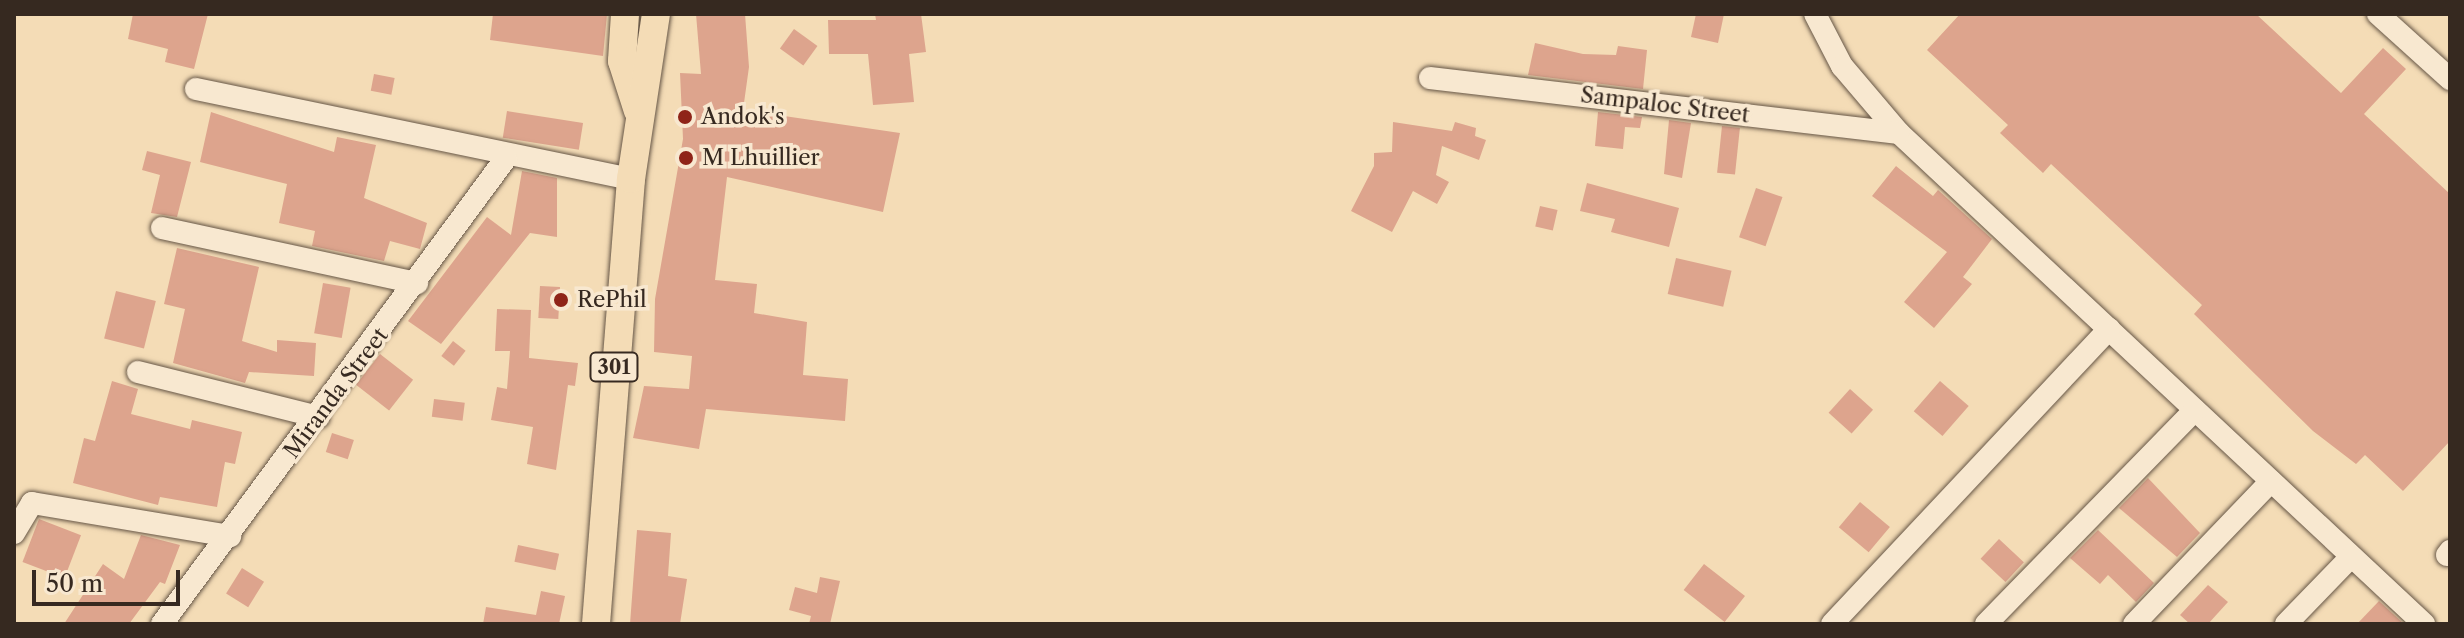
<!DOCTYPE html>
<style>
body{margin:0}
#map{position:relative;width:2464px;height:638px;overflow:hidden;background:#f4dcb6;font-family:"Libre Caslon Text",serif}
div>[style]{position:absolute}
.building>*{inset:0;background:#dda48d;transform-origin:0 0}
.roads{filter:drop-shadow(0 0 2px #665646) drop-shadow(0 0 2px #665646)}
.minor>*{height:22px;margin:-11px;padding:0 11px;transform-origin:11px;border-radius:11px;background:#f8e8d0}
.major>*{height:28px;margin:-14px;padding:0 14px;transform-origin:14px;border-radius:14px;background:#f4dcb6}
.dots>*{width:22px;height:22px;translate:-50% -50%;box-sizing:border-box;border:4px solid #f8e8d0;border-radius:50%}
span{translate:-50% -50%;white-space:nowrap;text-align:center;line-height:1.15;-webkit-text-stroke:7px #f8e8d0;paint-order:stroke}
.shield-label span{padding:2px 6px;background:#f8e8d0;border:2px solid;border-radius:6px;-webkit-text-stroke-width:0}
.shield-label{font-size:20px;color:#362920;font-weight:700}
.street-label{font-size:22px;color:#362920}
.poi-label{font-size:22px;color:#362920}
.left{translate:0 -50%;text-align:left}
.frame{position:absolute;inset:0;border:16px solid #362920;pointer-events:none}
.scale{position:absolute;left:32px;top:570px;width:148px;height:36px;box-sizing:border-box;border:4px solid #362920;border-top:0;padding-left:10px;font-size:24px;line-height:28px;white-space:nowrap;color:#362920;-webkit-text-stroke:6px #f8e8d0;paint-order:stroke}
</style>
<div id="map">
<div class="building">
<div style="clip-path:polygon(133px 14px,208px 14px,194px 69px,165px 62px,168px 49px,128px 39px)"></div>
<div style="clip-path:polygon(493px 14px,607px 14px,603px 56px,490px 40px)"></div>
<div style="clip-path:polygon(696px 14px,745px 14px,749px 67px,743px 110px,900px 133px,883px 212px,727px 177px,715px 280px,757px 284px,754px 313px,807px 322px,803px 375px,848px 379px,845px 421px,706px 409px,699px 449px,633px 438px,644px 386px,689px 389px,692px 356px,654px 352px,655px 299px,683px 139px,680px 73px,701px 74px)"></div>
<div style="clip-path:polygon(875px 14px,921px 14px,926px 52px,909px 54px,914px 102px,873px 105px,868px 54px,829px 54px,828px 20px,876px 20px)"></div>
<div style="clip-path:polygon(1696px 14px,1724px 14px,1718px 43px,1691px 37px)"></div>
<div style="clip-path:polygon(1960px 14px,2256px 14px,2341px 93px,2383px 48px,2406px 69px,2364px 114px,2450px 194px,2450px 441px,2403px 491px,2365px 455px,2356px 464px,2313px 431px,2194px 314px,2202px 305px,2051px 164px,2043px 173px,2000px 133px,2008px 125px,1927px 50px)"></div>
<div style="left:794px;top:29px;width:29px;height:24px;rotate:36deg"></div>
<div style="clip-path:polygon(1535px 43px,1583px 54px,1616px 55px,1618px 46px,1647px 50px,1643px 89px,1528px 75px)"></div>
<div style="left:374px;top:74px;width:21px;height:17px;rotate:11deg"></div>
<div style="left:507px;top:111px;width:77px;height:27px;rotate:9deg"></div>
<div style="clip-path:polygon(211px 112px,334px 152px,337px 137px,376px 145px,364px 198px,427px 223px,420px 249px,390px 241px,384px 261px,312px 246px,315px 231px,279px 223px,287px 184px,200px 162px)"></div>
<div style="clip-path:polygon(1598px 112px,1642px 117px,1640px 128px,1625px 127px,1623px 149px,1595px 146px)"></div>
<div style="clip-path:polygon(1669px 120px,1691px 123px,1682px 178px,1664px 174px)"></div>
<div style="clip-path:polygon(1393px 122px,1452px 131px,1455px 122px,1476px 128px,1475px 136px,1486px 140px,1479px 160px,1442px 146px,1436px 175px,1449px 182px,1437px 204px,1413px 191px,1392px 232px,1351px 211px,1374px 166px,1374px 153px,1392px 152px)"></div>
<div style="left:1722px;top:126px;width:18px;height:47px;rotate:6deg"></div>
<div style="clip-path:polygon(147px 151px,191px 162px,177px 217px,151px 213px,160px 175px,142px 170px)"></div>
<div style="clip-path:polygon(1896px 166px,1933px 196px,1938px 190px,1992px 239px,1963px 277px,1972px 284px,1934px 328px,1904px 302px,1947px 252px,1872px 196px)"></div>
<div style="clip-path:polygon(522px 171px,557px 178px,557px 237px,530px 233px,441px 344px,408px 321px,487px 217px,511px 235px)"></div>
<div style="clip-path:polygon(1587px 183px,1679px 208px,1669px 247px,1611px 232px,1615px 219px,1580px 211px)"></div>
<div style="left:1756px;top:188px;width:28px;height:52px;rotate:19deg"></div>
<div style="left:1540px;top:206px;width:18px;height:21px;rotate:13deg"></div>
<div style="clip-path:polygon(177px 248px,259px 267px,242px 341px,277px 352px,277px 340px,316px 343px,314px 376px,249px 372px,245px 383px,173px 363px,185px 309px,164px 304px)"></div>
<div style="left:1676px;top:258px;width:57px;height:37px;rotate:13deg"></div>
<div style="left:323px;top:283px;width:28px;height:51px;rotate:10deg"></div>
<div style="left:540px;top:286px;width:20px;height:32px;rotate:3deg"></div>
<div style="left:116px;top:291px;width:41px;height:49px;rotate:14deg"></div>
<div style="clip-path:polygon(497px 309px,531px 310px,529px 358px,578px 363px,575px 386px,568px 385px,556px 470px,527px 464px,533px 427px,491px 420px,497px 387px,507px 389px,510px 351px,495px 351px)"></div>
<div style="left:453px;top:341px;width:16px;height:19px;rotate:38deg"></div>
<div style="left:380px;top:354px;width:42px;height:39px;rotate:38deg"></div>
<div style="clip-path:polygon(112px 381px,138px 389px,131px 414px,190px 429px,192px 420px,242px 432px,235px 464px,225px 462px,217px 507px,160px 497px,158px 505px,73px 483px,84px 438px,95px 441px)"></div>
<div style="left:1940px;top:381px;width:38px;height:40px;rotate:41deg"></div>
<div style="left:1850px;top:389px;width:31px;height:32px;rotate:42deg"></div>
<div style="left:434px;top:399px;width:31px;height:18px;rotate:7deg"></div>
<div style="left:332px;top:433px;width:23px;height:20px;rotate:18deg"></div>
<div style="clip-path:polygon(2148px 478px,2200px 533px,2177px 557px,2119px 508px)"></div>
<div style="left:1860px;top:502px;width:39px;height:33px;rotate:40deg"></div>
<div style="left:39px;top:519px;width:45px;height:46px;rotate:21deg"></div>
<div style="clip-path:polygon(637px 530px,671px 533px,668px 576px,687px 579px,680px 624px,630px 624px)"></div>
<div style="clip-path:polygon(2098px 530px,2154px 583px,2136px 602px,2108px 575px,2100px 584px,2070px 558px)"></div>
<div style="clip-path:polygon(141px 535px,180px 545px,165px 584px,160px 582px,129px 624px,64px 624px,103px 564px,124px 579px)"></div>
<div style="left:1999px;top:539px;width:34px;height:27px;rotate:43deg"></div>
<div style="left:518px;top:545px;width:42px;height:17px;rotate:12deg"></div>
<div style="left:1704px;top:564px;width:52px;height:33px;rotate:38deg"></div>
<div style="left:242px;top:568px;width:26px;height:30px;rotate:32deg"></div>
<div style="clip-path:polygon(820px 577px,840px 581px,830px 624px,809px 624px,811px 616px,789px 610px,795px 587px,817px 593px)"></div>
<div style="clip-path:polygon(2208px 585px,2228px 602px,2208px 624px,2190px 624px,2180px 615px)"></div>
<div style="clip-path:polygon(541px 591px,565px 596px,559px 624px,483px 624px,486px 607px,536px 615px)"></div>
<div style="clip-path:polygon(2379px 601px,2404px 624px,2357px 624px)"></div>
</div>
<div class="roads">
<div class="minor">
<div style="left:1815px;top:14px;width:59px;rotate:62.6deg"></div>
<div style="left:1842px;top:66px;width:88px;rotate:49.6deg"></div>
<div style="left:1899px;top:133px;width:719px;rotate:43.08deg"></div>
<div style="left:2378px;top:14px;width:97px;rotate:42.1deg"></div>
<div style="left:1430px;top:78px;width:472px;rotate:6.7deg"></div>
<div style="left:196px;top:89px;width:444px;rotate:11.7deg"></div>
<div style="left:162px;top:228px;width:261px;rotate:12.2deg"></div>
<div style="left:138px;top:372px;width:186px;rotate:14deg"></div>
<div style="left:14px;top:533px;width:35px;rotate:-59deg"></div>
<div style="left:32px;top:503px;width:201px;rotate:9.5deg"></div>
<div style="left:2447px;top:555px;width:5px;rotate:-53deg"></div>
<div style="left:162px;top:624px;width:579px;rotate:-53.57deg"></div>
<div style="left:1832px;top:624px;width:405px;rotate:-46.8deg"></div>
<div style="left:1986px;top:624px;width:299px;rotate:-45.7deg"></div>
<div style="left:2134px;top:624px;width:198px;rotate:-46.2deg"></div>
<div style="left:2286px;top:624px;width:93px;rotate:-45.9deg"></div>
</div>
<div class="major">
<div style="left:625px;top:14px;width:47px;rotate:93.7deg"></div>
<div style="left:622px;top:61px;width:52px;rotate:72.3deg"></div>
<div style="left:596px;top:624px;width:446px;rotate:-85.5deg"></div>
<div style="left:631px;top:179px;width:167px;rotate:-81.4deg"></div>
</div>
</div>
<div class="dots">
<div style="left:685px;top:117px;background:#8f2418"></div>
<div style="left:686px;top:158px;background:#8f2418"></div>
<div style="left:561px;top:300px;background:#8f2418"></div>
</div>
<div class="shield-label">
<span style="left:614px;top:367px">301</span>
</div>
<div class="street-label">
<span style="left:1665px;top:105px;rotate:7deg">Sampaloc Street</span>
<span style="left:336px;top:393px;rotate:-53deg">Miranda Street</span>
</div>
<div class="poi-label">
<span class="left" style="left:701px;top:117px">Andok's</span>
<span class="left" style="left:702px;top:158px">M Lhuillier</span>
<span class="left" style="left:577px;top:300px">RePhil</span>
</div>
<div class="frame"></div>
<div class="scale">50 m</div>
</div>
